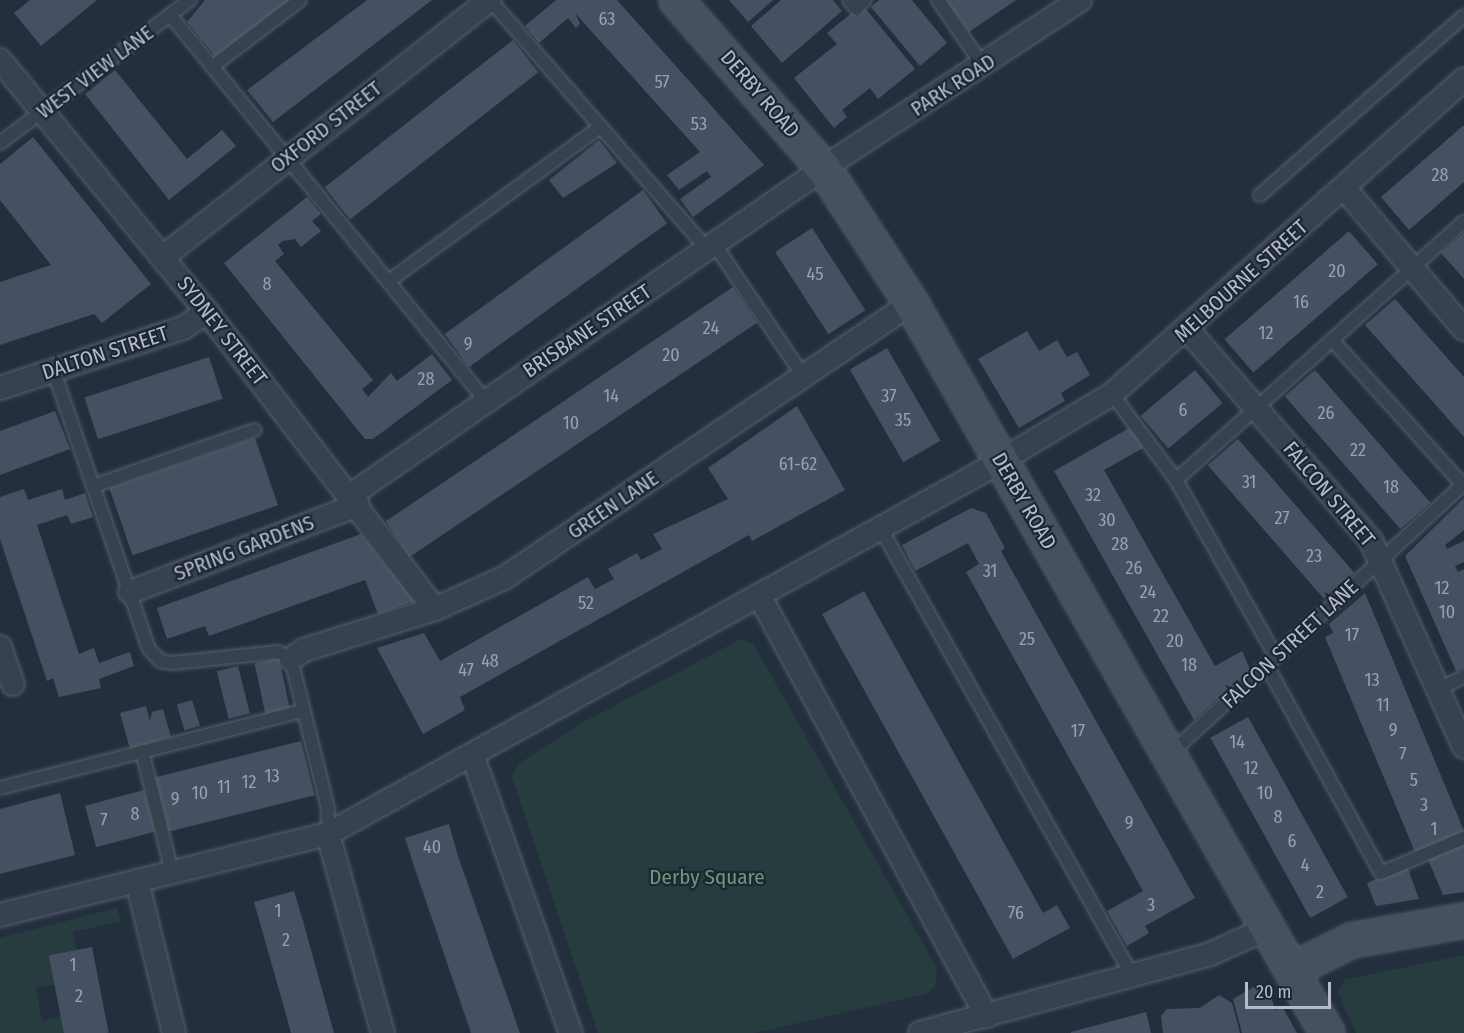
<!DOCTYPE html>
<style>
body{margin:0}
#map{position:relative;width:1464px;height:1033px;overflow:hidden;background:#242f3e;font-family:"Fira Sans Condensed",sans-serif}
div>[style]{position:absolute}
.green>*{inset:0;background:#263c3f}
.building>*{inset:0;background:#455162;transform-origin:0 0}
.roads{filter:drop-shadow(0 0 2px #565f6c) drop-shadow(0 0 2px #565f6c)}
.service>*{height:12px;margin:-6px;padding:0 6px;transform-origin:6px;border-radius:6px;background:#38414e}
.minor>*{height:22px;margin:-11px;padding:0 11px;transform-origin:11px;border-radius:11px;background:#38414e}
.secondary>*{height:33px;margin:-16.5px;padding:0 16.5px;transform-origin:16.5px;border-radius:16.5px;background:#465061}
span{translate:-50% -50%;white-space:nowrap;text-align:center;line-height:1.15;-webkit-text-stroke:4.5px #1d2633;paint-order:stroke}
.number-label{font-size:18px;color:#98a1af}
.number-label span{-webkit-text-stroke-width:0}
.street-label{font-size:21px;color:#b4bcc9}
.park-label{font-size:21px;color:#6b9a76}
.scale{position:absolute;left:1245px;top:982px;width:86px;height:27px;box-sizing:border-box;border:3px solid #b4bcc9;border-top:0;padding-left:8px;font-size:18px;line-height:21px;white-space:nowrap;color:#b4bcc9;-webkit-text-stroke:4px #1d2633;paint-order:stroke}
</style>
<div id="map">
<div class="green">
<div style="clip-path:polygon(741px 639px,754px 645px,937px 968px,935px 987px,926px 994px,754px 1033px,598px 1033px,512px 777px,518px 764px,580px 724px)"></div>
<div style="clip-path:polygon(117px 908px,121px 921px,73px 932px,77px 950px,55px 985px,36px 988px,42px 1021px,61px 1016px,64px 1033px,0 1033px,0 938px)"></div>
<div style="clip-path:polygon(1464px 955px,1464px 1033px,1356px 1033px,1338px 993px,1344px 980px)"></div>
</div>
<div class="building">
<div style="clip-path:polygon(30px 0,97px 0,41px 46px,14px 13px)"></div>
<div style="clip-path:polygon(205px 0,291px 0,216px 57px,187px 22px)"></div>
<div style="clip-path:polygon(367px 0,432px 0,273px 122px,247px 90px)"></div>
<div style="clip-path:polygon(556px 0,617px 0,764px 165px,693px 217px,680px 199px,711px 177px,707px 171px,679px 190px,667px 175px,700px 152px,575px 13px,580px 24px,576px 28px,568px 18px,539px 43px,525px 26px)"></div>
<div style="clip-path:polygon(729px 0,773px 0,748px 22px)"></div>
<div style="clip-path:polygon(781px 0,833px 0,842px 11px,782px 63px,751px 26px)"></div>
<div style="clip-path:polygon(879px 0,912px 0,947px 43px,920px 66px,871px 7px)"></div>
<div style="clip-path:polygon(946px 0,1016px 0,969px 32px)"></div>
<div style="clip-path:polygon(866px 9px,915px 69px,878px 99px,870px 88px,842px 110px,847px 117px,834px 128px,794px 78px,837px 44px,827px 33px,853px 12px,857px 17px)"></div>
<div style="left:513px;top:40px;width:41px;height:239px;rotate:52deg"></div>
<div style="clip-path:polygon(115px 70px,187px 159px,222px 130px,236px 146px,169px 200px,85px 94px)"></div>
<div style="clip-path:polygon(1464px 125px,1464px 182px,1409px 230px,1381px 197px)"></div>
<div style="clip-path:polygon(33px 137px,151px 284px,102px 323px,94px 314px,0 345px,0 282px,51px 265px,0 200px,0 164px)"></div>
<div style="clip-path:polygon(599px 140px,617px 163px,563px 198px,549px 180px)"></div>
<div style="left:643px;top:190px;width:41px;height:245px;rotate:54deg"></div>
<div style="clip-path:polygon(307px 197px,321px 214px,312px 221px,321px 231px,301px 247px,295px 239px,283px 241px,278px 245px,284px 254px,275px 261px,373px 380px,362px 389px,368px 397px,391px 373px,397px 381px,432px 354px,452px 380px,373px 439px,365px 439px,224px 263px)"></div>
<div style="left:812px;top:228px;width:98px;height:44px;rotate:57deg"></div>
<div style="left:1349px;top:231px;width:44px;height:165px;rotate:49deg"></div>
<div style="clip-path:polygon(1464px 233px,1464px 279px,1441px 253px)"></div>
<div style="left:733px;top:287px;width:43px;height:419px;rotate:56deg"></div>
<div style="clip-path:polygon(1395px 299px,1464px 377px,1464px 437px,1365px 325px)"></div>
<div style="clip-path:polygon(1027px 331px,1039px 351px,1057px 340px,1067px 357px,1077px 352px,1090px 375px,1061px 393px,1065px 401px,1019px 428px,978px 359px)"></div>
<div style="left:887px;top:348px;width:107px;height:43px;rotate:60deg"></div>
<div style="left:209px;top:357px;width:44px;height:131px;rotate:72deg"></div>
<div style="left:1195px;top:370px;width:43px;height:71px;rotate:50deg"></div>
<div style="left:1315px;top:370px;width:176px;height:40px;rotate:49deg"></div>
<div style="clip-path:polygon(797px 406px,845px 490px,752px 541px,749px 535px,460px 697px,465px 710px,423px 734px,377px 648px,424px 633px,440px 661px,588px 577px,595px 589px,614px 579px,608px 569px,637px 553px,641px 560px,662px 549px,653px 534px,728px 499px,708px 468px)"></div>
<div style="clip-path:polygon(55px 411px,70px 449px,0 475px,0 431px)"></div>
<div style="clip-path:polygon(1131px 427px,1143px 448px,1104px 470px,1215px 666px,1242px 651px,1250px 669px,1194px 720px,1054px 471px)"></div>
<div style="left:255px;top:438px;width:71px;height:154px;rotate:71deg"></div>
<div style="left:1238px;top:439px;width:177px;height:40px;rotate:49deg"></div>
<div style="clip-path:polygon(24px 489px,28px 500px,62px 489px,65px 500px,85px 493px,93px 517px,71px 524px,67px 515px,37px 525px,79px 654px,94px 648px,99px 663px,130px 652px,134px 666px,99px 679px,101px 688px,59px 697px,53px 678px,47px 681px,0 539px,0 497px)"></div>
<div style="clip-path:polygon(1464px 498px,1464px 530px,1445px 545px,1447px 549px,1464px 541px,1464px 562px,1455px 566px,1458px 572px,1464px 569px,1464px 668px,1456px 671px,1405px 556px)"></div>
<div style="clip-path:polygon(971px 508px,986px 513px,1005px 548px,1001px 551px,1195px 898px,1145px 926px,1149px 933px,1127px 946px,1107px 911px,1143px 891px,966px 572px,979px 564px,968px 543px,915px 571px,902px 545px)"></div>
<div style="clip-path:polygon(361px 534px,414px 601px,378px 614px,365px 580px,209px 636px,205px 626px,167px 639px,157px 608px)"></div>
<div style="clip-path:polygon(864px 591px,1043px 913px,1057px 905px,1070px 928px,1013px 959px,822px 614px)"></div>
<div style="clip-path:polygon(1365px 593px,1464px 831px,1415px 852px,1325px 637px,1333px 633px,1329px 624px)"></div>
<div style="left:279px;top:658px;width:52px;height:25px;rotate:78deg"></div>
<div style="left:238px;top:666px;width:49px;height:22px;rotate:76deg"></div>
<div style="left:192px;top:700px;width:27px;height:16px;rotate:73deg"></div>
<div style="clip-path:polygon(146px 706px,150px 721px,152px 712px,163px 709px,171px 737px,130px 749px,120px 713px)"></div>
<div style="left:1248px;top:717px;width:206px;height:43px;rotate:61deg"></div>
<div style="left:301px;top:741px;width:56px;height:150px;rotate:76deg"></div>
<div style="left:144px;top:790px;width:43px;height:61px;rotate:75deg"></div>
<div style="clip-path:polygon(60px 793px,75px 855px,0 874px,0 809px)"></div>
<div style="clip-path:polygon(449px 824px,458px 856px,520px 1033px,471px 1033px,415px 869px,405px 838px)"></div>
<div style="clip-path:polygon(1464px 842px,1464px 892px,1443px 895px,1427px 857px)"></div>
<div style="clip-path:polygon(1407px 866px,1419px 899px,1376px 906px,1367px 883px)"></div>
<div style="clip-path:polygon(294px 891px,303px 921px,334px 1033px,291px 1033px,285px 1011px,254px 902px)"></div>
<div style="left:92px;top:947px;width:87px;height:44px;rotate:79deg"></div>
<div style="clip-path:polygon(1257px 985px,1268px 986px,1275px 1010px,1283px 1008px,1297px 1033px,1242px 1033px,1233px 999px)"></div>
<div style="clip-path:polygon(1219px 995px,1232px 1003px,1240px 1033px,1163px 1033px,1161px 1016px,1167px 1009px,1200px 1008px)"></div>
<div style="clip-path:polygon(1146px 1012px,1151px 1033px,1071px 1033px,1071px 1032px)"></div>
</div>
<div class="roads">
<div class="service">
<div style="left:490px;top:0;width:332px;rotate:48.9deg"></div>
<div style="left:849px;top:0;width:11px;rotate:49deg"></div>
<div style="left:856px;top:8px;width:12px;rotate:-42deg"></div>
<div style="left:938px;top:0;width:80px;rotate:55.7deg"></div>
<div style="left:170px;top:15px;width:497px;rotate:50.7deg"></div>
<div style="left:213px;top:66px;width:109px;rotate:-37.2deg"></div>
<div style="left:0;top:143px;width:238px;rotate:-37deg"></div>
<div style="left:1260px;top:195px;width:271px;rotate:-41.3deg"></div>
<div style="left:715px;top:245px;width:159px;rotate:56deg"></div>
<div style="left:389px;top:281px;width:261px;rotate:-36.1deg"></div>
<div style="left:1332px;top:340px;width:195px;rotate:47.9deg"></div>
<div style="left:53px;top:369px;width:296px;rotate:71.1deg"></div>
<div style="left:149px;top:649px;width:16px;rotate:47deg"></div>
<div style="left:160px;top:661px;width:13px;rotate:9deg"></div>
<div style="left:173px;top:663px;width:106px;rotate:-6deg"></div>
<div style="left:278px;top:652px;width:15px;rotate:28deg"></div>
<div style="left:291px;top:659px;width:154px;rotate:76.1deg"></div>
<div style="left:328px;top:808px;width:26px;rotate:90deg"></div>
<div style="left:1112px;top:394px;width:107px;rotate:53.3deg"></div>
<div style="left:1176px;top:480px;width:203px;rotate:60.5deg"></div>
<div style="left:1176px;top:480px;width:387px;rotate:-41.9deg"></div>
<div style="left:93px;top:486px;width:171px;rotate:-19.1deg"></div>
<div style="left:881px;top:529px;width:512px;rotate:60.63deg"></div>
<div style="left:1267px;top:666px;width:236px;rotate:61.2deg"></div>
<div style="left:1381px;top:873px;width:90px;rotate:-22.9deg"></div>
<div style="left:1439px;top:689px;width:28px;rotate:-26deg"></div>
<div style="left:142px;top:751px;width:125px;rotate:76.1deg"></div>
<div style="left:1171px;top:753px;width:398px;rotate:-42.6deg"></div>
<div style="left:0;top:788px;width:312px;rotate:-14.3deg"></div>
</div>
<div class="minor">
<div style="left:0;top:60px;width:326px;rotate:50.6deg"></div>
<div style="left:207px;top:312px;width:374px;rotate:52.5deg"></div>
<div style="left:1344px;top:188px;width:185px;rotate:49.6deg"></div>
<div style="left:163px;top:257px;width:416px;rotate:-38.2deg"></div>
<div style="left:1187px;top:329px;width:281px;rotate:49deg"></div>
<div style="left:1371px;top:541px;width:226px;rotate:65.7deg"></div>
<div style="left:0;top:388px;width:193px;rotate:-18.2deg"></div>
<div style="left:183px;top:328px;width:29px;rotate:-34deg"></div>
<div style="left:351px;top:495px;width:587px;rotate:-34.66deg"></div>
<div style="left:834px;top:161px;width:294px;rotate:-33.2deg"></div>
<div style="left:130px;top:592px;width:244px;rotate:-20.9deg"></div>
<div style="left:759px;top:595px;width:479px;rotate:61.6deg"></div>
<div style="left:0;top:647px;width:39px;rotate:71deg"></div>
<div style="left:291px;top:659px;width:16px;rotate:-35deg"></div>
<div style="left:304px;top:650px;width:137px;rotate:-17.4deg"></div>
<div style="left:435px;top:609px;width:76px;rotate:-24.2deg"></div>
<div style="left:504px;top:578px;width:491px;rotate:-34deg"></div>
<div style="left:473px;top:757px;width:293px;rotate:70.5deg"></div>
<div style="left:328px;top:834px;width:206px;rotate:74.6deg"></div>
<div style="left:137px;top:881px;width:156px;rotate:76.3deg"></div>
<div style="left:0;top:915px;width:338px;rotate:-13.9deg"></div>
<div style="left:328px;top:834px;width:756px;rotate:-28.97deg"></div>
<div style="left:989px;top:468px;width:144px;rotate:-31deg"></div>
<div style="left:1112px;top:394px;width:472px;rotate:-41.8deg"></div>
<div style="left:920px;top:1033px;width:301px;rotate:-15.2deg"></div>
<div style="left:1210px;top:954px;width:61px;rotate:-24.1deg"></div>
</div>
<div class="secondary">
<div style="left:676px;top:0;width:225px;rotate:48.8deg"></div>
<div style="left:824px;top:169px;width:160px;rotate:57deg"></div>
<div style="left:911px;top:303px;width:840px;rotate:60.32deg"></div>
<div style="left:1291px;top:970px;width:67px;rotate:-26.6deg"></div>
<div style="left:1351px;top:940px;width:115px;rotate:-10deg"></div>
</div>
</div>
<div class="number-label">
<span style="left:607px;top:19px">63</span>
<span style="left:662px;top:82px">57</span>
<span style="left:699px;top:124px">53</span>
<span style="left:1440px;top:175px">28</span>
<span style="left:1337px;top:271px">20</span>
<span style="left:815px;top:274px">45</span>
<span style="left:267px;top:284px">8</span>
<span style="left:1301px;top:302px">16</span>
<span style="left:711px;top:328px">24</span>
<span style="left:1266px;top:333px">12</span>
<span style="left:468px;top:344px">9</span>
<span style="left:671px;top:355px">20</span>
<span style="left:426px;top:379px">28</span>
<span style="left:611px;top:396px">14</span>
<span style="left:889px;top:396px">37</span>
<span style="left:1183px;top:410px">6</span>
<span style="left:1326px;top:413px">26</span>
<span style="left:903px;top:420px">35</span>
<span style="left:571px;top:423px">10</span>
<span style="left:1358px;top:450px">22</span>
<span style="left:798px;top:464px">61-62</span>
<span style="left:1249px;top:482px">31</span>
<span style="left:1391px;top:487px">18</span>
<span style="left:1093px;top:495px">32</span>
<span style="left:1282px;top:518px">27</span>
<span style="left:1107px;top:520px">30</span>
<span style="left:1120px;top:544px">28</span>
<span style="left:1314px;top:556px">23</span>
<span style="left:1134px;top:568px">26</span>
<span style="left:990px;top:571px">31</span>
<span style="left:1442px;top:588px">12</span>
<span style="left:1148px;top:592px">24</span>
<span style="left:586px;top:603px">52</span>
<span style="left:1447px;top:612px">10</span>
<span style="left:1161px;top:616px">22</span>
<span style="left:1352px;top:635px">17</span>
<span style="left:1027px;top:639px">25</span>
<span style="left:1175px;top:641px">20</span>
<span style="left:490px;top:661px">48</span>
<span style="left:1189px;top:665px">18</span>
<span style="left:466px;top:670px">47</span>
<span style="left:1372px;top:680px">13</span>
<span style="left:1383px;top:705px">11</span>
<span style="left:1393px;top:730px">9</span>
<span style="left:1078px;top:731px">17</span>
<span style="left:1237px;top:742px">14</span>
<span style="left:1403px;top:754px">7</span>
<span style="left:1251px;top:768px">12</span>
<span style="left:272px;top:776px">13</span>
<span style="left:1414px;top:780px">5</span>
<span style="left:249px;top:782px">12</span>
<span style="left:224px;top:787px">11</span>
<span style="left:200px;top:793px">10</span>
<span style="left:1265px;top:793px">10</span>
<span style="left:175px;top:799px">9</span>
<span style="left:1424px;top:805px">3</span>
<span style="left:135px;top:814px">8</span>
<span style="left:1278px;top:817px">8</span>
<span style="left:104px;top:820px">7</span>
<span style="left:1129px;top:823px">9</span>
<span style="left:1434px;top:829px">1</span>
<span style="left:1292px;top:841px">6</span>
<span style="left:432px;top:847px">40</span>
<span style="left:1305px;top:865px">4</span>
<span style="left:1320px;top:892px">2</span>
<span style="left:1151px;top:905px">3</span>
<span style="left:278px;top:911px">1</span>
<span style="left:1016px;top:913px">76</span>
<span style="left:286px;top:940px">2</span>
<span style="left:73px;top:965px">1</span>
<span style="left:79px;top:996px">2</span>
</div>
<div class="street-label">
<span style="left:95px;top:72px;rotate:-37deg">WEST VIEW LANE</span>
<span style="left:953px;top:85px;rotate:-33deg">PARK ROAD</span>
<span style="left:760px;top:94px;rotate:49deg">DERBY ROAD</span>
<span style="left:326px;top:127px;rotate:-38deg">OXFORD STREET</span>
<span style="left:1241px;top:281px;rotate:-42deg">MELBOURNE STREET</span>
<span style="left:222px;top:331px;rotate:52deg">SYDNEY STREET</span>
<span style="left:587px;top:331px;rotate:-34deg">BRISBANE STREET</span>
<span style="left:105px;top:353px;rotate:-18deg">DALTON STREET</span>
<span style="left:1329px;top:494px;rotate:50deg">FALCON STREET</span>
<span style="left:1024px;top:501px;rotate:60deg">DERBY ROAD</span>
<span style="left:613px;top:505px;rotate:-34deg">GREEN LANE</span>
<span style="left:244px;top:548px;rotate:-21deg">SPRING GARDENS</span>
<span style="left:1290px;top:644px;rotate:-43deg">FALCON STREET LANE</span>
</div>
<div class="park-label">
<span style="left:707px;top:877px">Derby Square</span>
</div>
<div class="scale">20 m</div>
</div>
